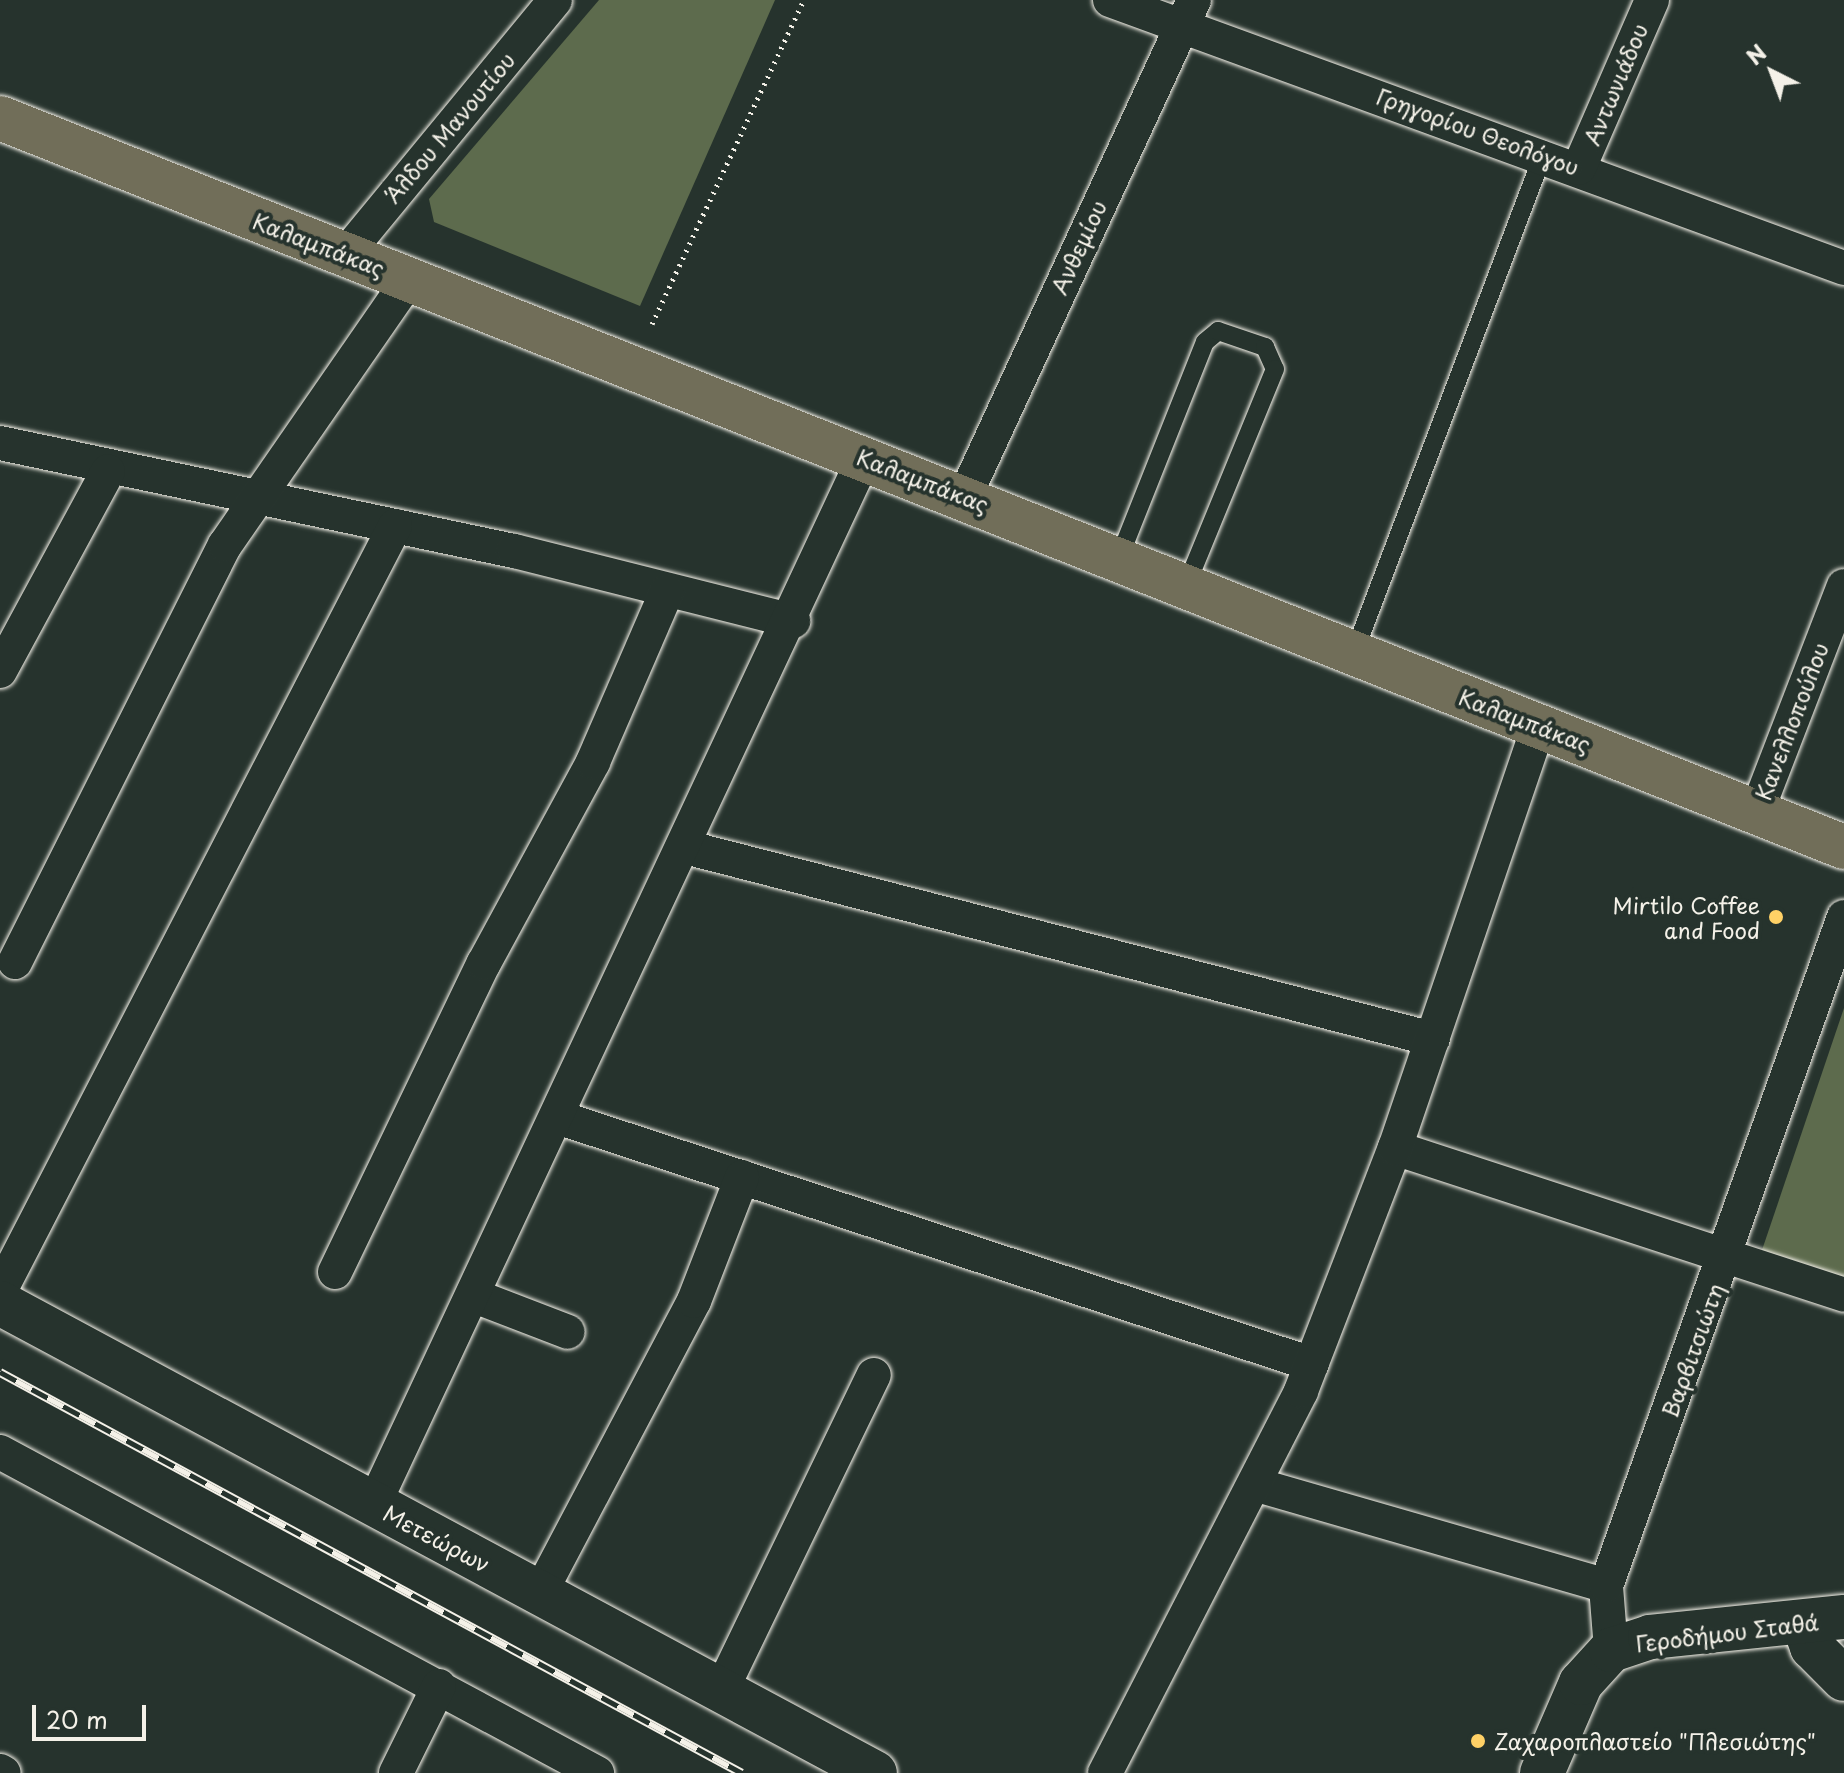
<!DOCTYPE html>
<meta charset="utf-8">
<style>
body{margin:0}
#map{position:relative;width:1844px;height:1773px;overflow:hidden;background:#26332d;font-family:"Playpen Sans",sans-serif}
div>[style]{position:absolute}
.green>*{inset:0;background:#5d6b4d}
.path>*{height:5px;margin-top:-2.5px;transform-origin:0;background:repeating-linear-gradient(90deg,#f4f1e8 0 2px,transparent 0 8px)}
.roads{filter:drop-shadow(0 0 2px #f4f1e8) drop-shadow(0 0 2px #f4f1e8)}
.lane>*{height:18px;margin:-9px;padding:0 9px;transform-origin:9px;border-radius:9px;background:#26332d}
.street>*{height:34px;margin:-17px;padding:0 17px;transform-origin:17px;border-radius:17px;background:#26332d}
.secondary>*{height:44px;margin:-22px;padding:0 22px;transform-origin:22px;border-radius:22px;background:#26332d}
.primary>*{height:44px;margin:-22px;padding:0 22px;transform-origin:22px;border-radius:22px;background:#716e59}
.rail>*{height:9px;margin-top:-4.5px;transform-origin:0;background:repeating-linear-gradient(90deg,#26332d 0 18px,#f4f1e8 0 36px);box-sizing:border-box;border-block:2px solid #f4f1e8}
.dots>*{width:22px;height:22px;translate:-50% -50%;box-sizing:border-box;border:4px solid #26332d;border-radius:50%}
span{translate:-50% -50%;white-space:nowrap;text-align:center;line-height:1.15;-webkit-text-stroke:8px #26332d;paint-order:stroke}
.street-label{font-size:22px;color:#f4f1e8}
.poi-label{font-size:22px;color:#f4f1e8}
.right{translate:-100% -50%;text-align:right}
.left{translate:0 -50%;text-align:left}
.north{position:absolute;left:1732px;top:32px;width:80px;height:80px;-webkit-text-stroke:6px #26332d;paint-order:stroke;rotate:318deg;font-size:22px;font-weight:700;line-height:32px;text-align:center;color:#f4f1e8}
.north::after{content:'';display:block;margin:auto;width:28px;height:36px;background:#f4f1e8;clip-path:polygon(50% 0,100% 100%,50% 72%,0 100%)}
.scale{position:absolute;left:32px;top:1705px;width:114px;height:36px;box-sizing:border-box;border:4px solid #f4f1e8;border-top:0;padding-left:10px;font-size:24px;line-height:28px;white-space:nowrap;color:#f4f1e8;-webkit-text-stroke:6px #26332d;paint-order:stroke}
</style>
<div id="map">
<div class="green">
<div style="clip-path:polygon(599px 0,775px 0,640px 306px,434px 222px,429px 199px)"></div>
<div style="clip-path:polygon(1844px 1008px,1844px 1283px,1761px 1253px)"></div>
</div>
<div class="path">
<div style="left:652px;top:324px;width:358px;rotate:-64.9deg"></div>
</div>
<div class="roads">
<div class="lane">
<div style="left:1119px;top:558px;width:232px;rotate:-68.3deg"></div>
<div style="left:1205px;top:342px;width:17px;rotate:-40deg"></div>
<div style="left:1218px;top:331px;width:50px;rotate:18.8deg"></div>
<div style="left:1265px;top:347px;width:24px;rotate:66deg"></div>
<div style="left:1275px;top:369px;width:235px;rotate:112.3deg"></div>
<div style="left:1354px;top:653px;width:533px;rotate:-69.22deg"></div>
</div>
<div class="street">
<div style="left:1110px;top:0;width:781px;rotate:20.06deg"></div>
<div style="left:1579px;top:168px;width:183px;rotate:-66.5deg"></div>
<div style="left:345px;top:255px;width:330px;rotate:-50.5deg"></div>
<div style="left:0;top:443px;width:525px;rotate:11.87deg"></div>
<div style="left:514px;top:551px;width:288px;rotate:14.1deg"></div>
<div style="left:965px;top:496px;width:546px;rotate:-65.22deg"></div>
<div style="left:0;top:671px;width:227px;rotate:-61.6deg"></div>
<div style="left:1757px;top:811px;width:241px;rotate:-68.9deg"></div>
<div style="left:685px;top:847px;width:772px;rotate:14.4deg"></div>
<div style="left:15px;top:962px;width:467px;rotate:-63.3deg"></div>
<div style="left:225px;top:545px;width:323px;rotate:-55.3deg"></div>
<div style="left:557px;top:1117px;width:794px;rotate:18.12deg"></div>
<div style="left:1395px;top:1148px;width:472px;rotate:18.1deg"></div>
<div style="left:335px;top:1272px;width:343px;rotate:-64.3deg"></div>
<div style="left:484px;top:963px;width:229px;rotate:-61.5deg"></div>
<div style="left:593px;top:762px;width:186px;rotate:-66.6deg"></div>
<div style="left:0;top:1291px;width:861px;rotate:-62.69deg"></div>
<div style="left:477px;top:1297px;width:97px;rotate:21deg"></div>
<div style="left:0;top:1452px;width:678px;rotate:28.27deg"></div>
<div style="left:1257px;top:1485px;width:363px;rotate:16.1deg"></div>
<div style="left:374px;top:1504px;width:1155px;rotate:-64.9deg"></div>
<div style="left:540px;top:1593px;width:330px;rotate:-62.2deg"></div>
<div style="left:694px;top:1301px;width:133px;rotate:-68.8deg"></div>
<div style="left:1611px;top:1650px;width:64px;rotate:-94.5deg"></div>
<div style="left:1606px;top:1586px;width:710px;rotate:-70.42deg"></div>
<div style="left:721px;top:1691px;width:351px;rotate:-64.2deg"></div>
<div style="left:0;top:1771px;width:4px;rotate:27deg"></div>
<div style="left:396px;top:1773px;width:97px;rotate:-63.7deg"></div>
<div style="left:1105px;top:1773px;width:429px;rotate:-62.8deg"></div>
<div style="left:1301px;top:1391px;width:261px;rotate:-68.9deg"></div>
<div style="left:1395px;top:1148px;width:446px;rotate:-71.2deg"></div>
</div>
<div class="secondary">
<div style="left:0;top:1303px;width:993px;rotate:28.24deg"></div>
<div style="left:1803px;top:1622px;width:27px;rotate:70deg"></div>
<div style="left:1812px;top:1647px;width:45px;rotate:45deg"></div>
<div style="left:1542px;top:1773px;width:98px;rotate:-66.6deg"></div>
<div style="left:1581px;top:1683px;width:45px;rotate:-47.7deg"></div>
<div style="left:1611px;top:1650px;width:41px;rotate:-18.4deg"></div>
<div style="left:1650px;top:1637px;width:195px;rotate:-5.9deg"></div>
</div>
<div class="primary">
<div style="left:0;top:118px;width:1983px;rotate:21.57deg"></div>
</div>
</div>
<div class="rail">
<div style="left:0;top:1372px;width:843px;rotate:28.39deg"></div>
</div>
<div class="dots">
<div style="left:1776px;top:917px;background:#ffd166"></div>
<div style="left:1478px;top:1741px;background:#ffd166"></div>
</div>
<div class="street-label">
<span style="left:1615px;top:84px;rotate:-67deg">Αντωνιάδου</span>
<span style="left:449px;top:127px;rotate:-50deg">Άλδου Μανουτίου</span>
<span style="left:1478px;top:131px;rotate:20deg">Γρηγορίου Θεολόγου</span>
<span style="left:319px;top:244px;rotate:21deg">Καλαμπάκας</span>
<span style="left:1078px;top:247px;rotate:-65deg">Ανθεμίου</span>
<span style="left:923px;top:480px;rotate:21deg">Καλαμπάκας</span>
<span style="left:1525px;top:720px;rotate:21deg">Καλαμπάκας</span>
<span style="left:1791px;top:721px;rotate:-69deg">Κανελλοπούλου</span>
<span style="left:1692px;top:1350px;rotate:-70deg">Βαρβιτσιώτη</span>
<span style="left:437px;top:1538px;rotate:28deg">Μετεώρων</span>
<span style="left:1727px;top:1632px;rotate:-7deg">Γεροδήμου Σταθά</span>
</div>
<div class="poi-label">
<span class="right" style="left:1760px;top:917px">Mirtilo Coffee<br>and Food</span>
<span class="left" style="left:1494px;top:1741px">Ζαχαροπλαστείο "Πλεσιώτης"</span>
</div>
<div class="north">N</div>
<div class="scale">20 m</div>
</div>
